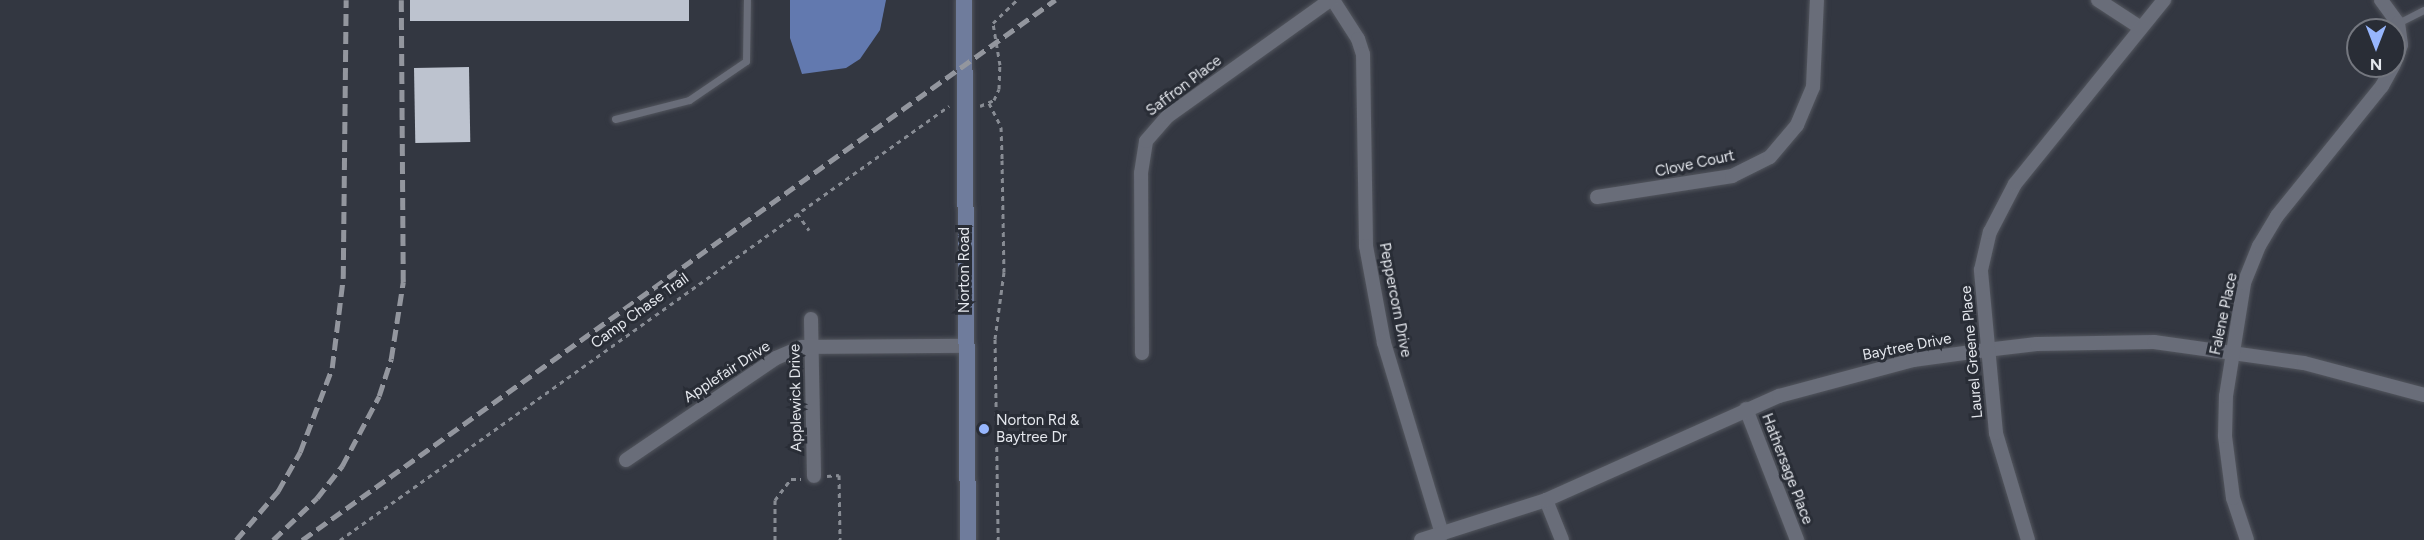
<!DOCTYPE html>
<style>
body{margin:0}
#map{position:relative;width:2424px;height:540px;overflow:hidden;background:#333741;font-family:Figtree,sans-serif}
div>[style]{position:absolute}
.water>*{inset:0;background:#6279af}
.building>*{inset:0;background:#bdc3cf;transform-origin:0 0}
.path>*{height:3px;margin-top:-1.5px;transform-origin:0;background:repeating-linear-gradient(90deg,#888c94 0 4.5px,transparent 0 9px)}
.roads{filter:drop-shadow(0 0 2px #53565e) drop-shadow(0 0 2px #53565e)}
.service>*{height:7px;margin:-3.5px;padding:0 3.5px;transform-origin:3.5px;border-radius:3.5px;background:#696d79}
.minor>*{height:14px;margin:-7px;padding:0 7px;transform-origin:7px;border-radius:7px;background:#696d79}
.secondary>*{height:16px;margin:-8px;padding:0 8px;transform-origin:8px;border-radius:8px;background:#6f7c9c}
.rail>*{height:4.5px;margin-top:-2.25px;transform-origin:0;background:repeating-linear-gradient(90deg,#93969e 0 12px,transparent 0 18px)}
.dots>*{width:16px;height:16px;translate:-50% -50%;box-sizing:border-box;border:3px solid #292d36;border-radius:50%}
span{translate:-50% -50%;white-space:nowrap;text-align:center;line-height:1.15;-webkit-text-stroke:6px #292d36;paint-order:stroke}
.street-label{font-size:15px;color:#e4e7ed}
.poi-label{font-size:15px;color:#e4e7ed}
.left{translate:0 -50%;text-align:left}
.north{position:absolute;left:2346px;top:18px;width:60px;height:60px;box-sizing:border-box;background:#292d36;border:2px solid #74777f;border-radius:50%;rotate:180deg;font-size:16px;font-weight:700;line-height:24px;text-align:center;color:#e4e7ed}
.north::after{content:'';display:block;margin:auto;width:21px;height:27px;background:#97b6fd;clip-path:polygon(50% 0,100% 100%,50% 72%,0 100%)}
</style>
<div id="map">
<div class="water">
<div style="clip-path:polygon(790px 0,886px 0,880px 30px,860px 59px,846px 68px,802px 74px,790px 38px)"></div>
</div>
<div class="building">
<div style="left:410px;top:0;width:279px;height:21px"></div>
<div style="left:469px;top:67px;width:75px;height:55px;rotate:89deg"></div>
</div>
<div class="path">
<div style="left:989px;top:103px;width:27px;rotate:63deg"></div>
<div style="left:1001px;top:127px;width:33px;rotate:88deg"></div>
<div style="left:1002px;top:160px;width:112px;rotate:89deg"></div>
<div style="left:1004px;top:272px;width:68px;rotate:97.7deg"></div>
<div style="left:995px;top:339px;width:201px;rotate:89.1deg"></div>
<div style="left:980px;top:106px;width:15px;rotate:-23deg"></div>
<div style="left:994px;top:100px;width:12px;rotate:-66deg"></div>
<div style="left:999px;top:89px;width:24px;rotate:-88deg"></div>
<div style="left:1000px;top:65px;width:43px;rotate:-99.5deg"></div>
<div style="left:993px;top:23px;width:33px;rotate:-44deg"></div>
<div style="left:797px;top:213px;width:21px;rotate:55deg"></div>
<div style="left:827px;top:476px;width:12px;rotate:-5deg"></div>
<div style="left:839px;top:475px;width:65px;rotate:89.1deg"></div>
<div style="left:340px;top:540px;width:748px;rotate:-35.48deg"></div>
<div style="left:775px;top:540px;width:40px;rotate:-90deg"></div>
<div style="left:775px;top:500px;width:26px;rotate:-53deg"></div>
<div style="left:791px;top:479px;width:10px"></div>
</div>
<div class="roads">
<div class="service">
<div style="left:2398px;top:23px;width:29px;rotate:-27deg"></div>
<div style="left:615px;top:119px;width:76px;rotate:-14.4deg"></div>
<div style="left:689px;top:100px;width:69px;rotate:-34.4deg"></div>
<div style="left:746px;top:61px;width:61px;rotate:-89.1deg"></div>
</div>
<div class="minor">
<div style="left:1333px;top:0;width:46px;rotate:57.3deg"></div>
<div style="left:1358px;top:39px;width:16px;rotate:72deg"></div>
<div style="left:1363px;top:54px;width:192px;rotate:89.1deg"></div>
<div style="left:1366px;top:246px;width:99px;rotate:79.5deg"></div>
<div style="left:1384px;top:343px;width:200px;rotate:73.1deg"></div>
<div style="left:2098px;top:0;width:51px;rotate:33.1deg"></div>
<div style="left:2381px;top:0;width:29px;rotate:54deg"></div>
<div style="left:2398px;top:23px;width:22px;rotate:82deg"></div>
<div style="left:2401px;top:45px;width:20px;rotate:110deg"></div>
<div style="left:1597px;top:197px;width:137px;rotate:-8.8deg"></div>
<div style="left:1732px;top:176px;width:42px;rotate:-26.6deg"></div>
<div style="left:1770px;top:157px;width:42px;rotate:-49.8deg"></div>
<div style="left:1797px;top:125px;width:41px;rotate:-67.2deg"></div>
<div style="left:1813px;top:87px;width:87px;rotate:-87.4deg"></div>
<div style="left:811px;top:319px;width:157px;rotate:88.9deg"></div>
<div style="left:1142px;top:353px;width:180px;rotate:-90.3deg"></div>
<div style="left:1141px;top:173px;width:32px;rotate:-81deg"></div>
<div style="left:1146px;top:141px;width:33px;rotate:-49deg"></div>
<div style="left:1168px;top:116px;width:199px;rotate:-35.6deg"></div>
<div style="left:1746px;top:409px;width:141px;rotate:68.7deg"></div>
<div style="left:626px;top:460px;width:181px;rotate:-34.2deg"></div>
<div style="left:776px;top:358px;width:28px;rotate:-23deg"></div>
<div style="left:802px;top:347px;width:163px;rotate:-0.4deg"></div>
<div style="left:1546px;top:500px;width:43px;rotate:68.2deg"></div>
<div style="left:1421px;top:540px;width:131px;rotate:-17.7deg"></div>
<div style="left:1546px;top:500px;width:255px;rotate:-24.1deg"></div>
<div style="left:1779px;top:396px;width:139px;rotate:-15deg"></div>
<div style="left:1913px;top:360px;width:74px;rotate:-7.8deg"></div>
<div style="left:1986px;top:350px;width:51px;rotate:-6.7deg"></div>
<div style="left:2037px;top:344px;width:117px;rotate:-1deg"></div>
<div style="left:2154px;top:342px;width:151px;rotate:8deg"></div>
<div style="left:2304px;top:363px;width:124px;rotate:14.9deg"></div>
<div style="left:2028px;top:540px;width:112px;rotate:-106.7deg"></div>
<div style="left:1996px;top:433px;width:164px;rotate:-95.3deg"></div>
<div style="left:1981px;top:270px;width:39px;rotate:-77deg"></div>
<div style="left:1990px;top:232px;width:54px;rotate:-62.5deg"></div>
<div style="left:2015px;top:184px;width:237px;rotate:-51deg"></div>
<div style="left:2247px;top:540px;width:44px;rotate:-108.4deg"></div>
<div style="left:2233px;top:498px;width:63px;rotate:-97.4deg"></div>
<div style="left:2225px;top:436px;width:40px;rotate:-88.6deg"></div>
<div style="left:2226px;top:396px;width:114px;rotate:-80.9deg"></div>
<div style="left:2244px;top:283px;width:40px;rotate:-68deg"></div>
<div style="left:2259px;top:246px;width:35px;rotate:-59deg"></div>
<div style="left:2277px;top:216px;width:167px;rotate:-51.1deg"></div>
<div style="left:2382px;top:86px;width:23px;rotate:-61deg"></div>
</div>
<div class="secondary">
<div style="left:964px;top:0;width:540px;rotate:89.58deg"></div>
</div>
</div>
<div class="rail">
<div style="left:236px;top:540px;width:65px;rotate:-49.4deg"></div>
<div style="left:278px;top:491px;width:45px;rotate:-60.6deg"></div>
<div style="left:300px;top:452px;width:90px;rotate:-69.1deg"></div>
<div style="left:332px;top:368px;width:91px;rotate:-83deg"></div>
<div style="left:343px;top:278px;width:278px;rotate:-89.4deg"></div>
<div style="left:273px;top:540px;width:61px;rotate:-43.7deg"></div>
<div style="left:317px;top:498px;width:41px;rotate:-52deg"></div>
<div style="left:342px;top:466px;width:79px;rotate:-62.1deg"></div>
<div style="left:379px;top:396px;width:39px;rotate:-72deg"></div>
<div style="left:391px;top:359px;width:78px;rotate:-81.1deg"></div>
<div style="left:403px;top:282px;width:282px;rotate:-90.4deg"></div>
<div style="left:302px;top:540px;width:927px;rotate:-35.65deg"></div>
</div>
<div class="dots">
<div style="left:984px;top:429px;background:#97b6fd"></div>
</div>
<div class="street-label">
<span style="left:1184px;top:86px;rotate:-37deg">Saffron Place</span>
<span style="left:1695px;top:164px;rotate:-12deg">Clove Court</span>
<span style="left:965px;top:270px;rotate:-90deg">Norton Road</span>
<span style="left:1395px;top:300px;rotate:79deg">Peppercorn Drive</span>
<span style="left:640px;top:311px;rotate:-36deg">Camp Chase Trail</span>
<span style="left:2224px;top:314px;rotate:-78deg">Falene Place</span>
<span style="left:1907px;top:347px;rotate:-11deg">Baytree Drive</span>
<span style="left:1972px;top:352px;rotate:-95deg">Laurel Greene Place</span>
<span style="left:727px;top:372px;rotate:-33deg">Applefair Drive</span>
<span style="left:796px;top:398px;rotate:-91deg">Applewick Drive</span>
<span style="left:1787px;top:469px;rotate:69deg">Hathersage Place</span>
</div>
<div class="poi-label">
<span class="left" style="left:996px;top:429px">Norton Rd &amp;<br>Baytree Dr</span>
</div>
<div class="north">N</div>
</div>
